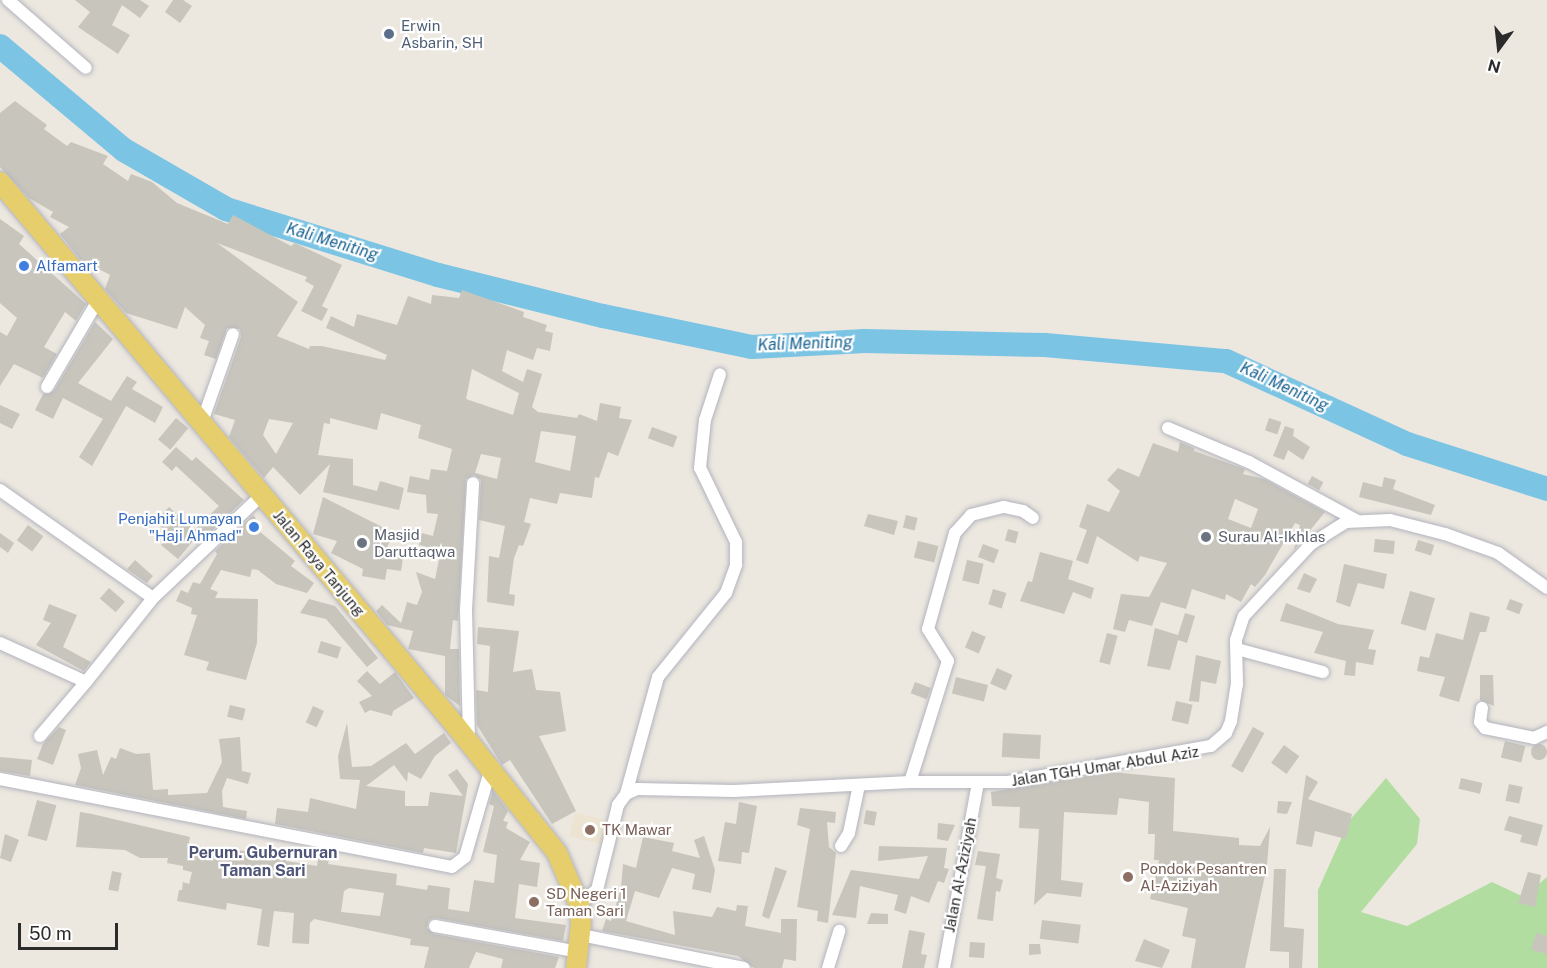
<!DOCTYPE html>
<style>
body{margin:0}
#map{position:relative;width:1547px;height:968px;overflow:hidden;background:#ece7df;font-family:"Public Sans",sans-serif}
div>[style]{position:absolute}
.education>*{inset:0;background:#ece4d0;transform-origin:0 0}
.green>*{inset:0;background:#b2dda0}
.river>*{height:24px;margin:-12px;padding:0 12px;transform-origin:12px;border-radius:12px;background:#7bc4e4}
.building>*{inset:0;background:#c8c5bd;transform-origin:0 0}
.round{border-radius:50%}
.roads{filter:drop-shadow(0 0 2px #b2b4be) drop-shadow(0 0 2px #b2b4be)}
.street>*{height:12px;margin:-6px;padding:0 6px;transform-origin:6px;border-radius:6px;background:#fff}
.primary>*{height:20px;margin:-10px;padding:0 10px;transform-origin:10px;border-radius:10px;background:#e5ce6b}
.dots>*{width:16px;height:16px;translate:-50% -50%;box-sizing:border-box;border:3px solid #fff;border-radius:50%}
span{translate:-50% -50%;white-space:nowrap;text-align:center;line-height:1.15;-webkit-text-stroke:4.5px #fff;paint-order:stroke}
.service-label{font-size:15px;color:#4e5e75}
.left{translate:0 -50%;text-align:left}
.shop-label{font-size:15px;color:#366cbe}
.right{translate:-100% -50%;text-align:right}
.worship-label{font-size:15px;color:#5b616d}
.street-label{font-size:15px;color:#2b2b2b}
.education-label{font-size:15px;color:#785e54}
.water-label{font-size:16px;color:#196392;font-style:italic}
.neighbourhood-label{font-size:16px;color:#4f5578;font-weight:700}
.north{position:absolute;left:1469px;top:18px;width:60px;height:60px;-webkit-text-stroke:4px #fff;paint-order:stroke;rotate:195deg;font-size:16px;font-weight:700;line-height:24px;text-align:center;color:#2b2b2b}
.north::after{content:'';display:block;margin:auto;width:21px;height:27px;background:#2b2b2b;clip-path:polygon(50% 0,100% 100%,50% 72%,0 100%)}
.scale{position:absolute;left:18px;top:923px;width:100px;height:27px;box-sizing:border-box;border:3px solid #2b2b2b;border-top:0;padding-left:8px;font-size:18px;line-height:21px;white-space:nowrap;color:#2b2b2b;-webkit-text-stroke:4px #fff;paint-order:stroke}
</style>
<div id="map">
<div class="education">
<div style="left:575px;top:813px;width:40px;height:24px;rotate:13deg"></div>
</div>
<div class="green">
<div style="clip-path:polygon(1386px 778px,1420px 819px,1417px 844px,1361px 912px,1407px 926px,1492px 882px,1524px 897px,1547px 877px,1547px 968px,1318px 968px,1318px 890px,1349px 821px)"></div>
</div>
<div class="river">
<div style="left:0;top:46px;width:162px;rotate:40deg"></div>
<div style="left:124px;top:150px;width:118px;rotate:30deg"></div>
<div style="left:226px;top:209px;width:222px;rotate:17.3deg"></div>
<div style="left:438px;top:275px;width:170px;rotate:14deg"></div>
<div style="left:603px;top:316px;width:152px;rotate:11.8deg"></div>
<div style="left:752px;top:347px;width:113px;rotate:-3deg"></div>
<div style="left:865px;top:341px;width:180px;rotate:1.3deg"></div>
<div style="left:1045px;top:345px;width:182px;rotate:5.1deg"></div>
<div style="left:1226px;top:361px;width:199px;rotate:24.6deg"></div>
<div style="left:1407px;top:444px;width:147px;rotate:17.8deg"></div>
</div>
<div class="building">
<div style="clip-path:polygon(75px 0,140px 0,149px 6px,140px 18px,122px 5px,112px 25px,130px 35px,118px 54px,78px 27px,90px 12px)"></div>
<div style="clip-path:polygon(173px 0,183px 0,192px 6px,180px 23px,165px 12px)"></div>
<div style="clip-path:polygon(evenodd,15px 101px,47px 125px,44px 129px,67px 146px,71px 142px,108px 156px,103px 164px,128px 181px,131px 174px,152px 182px,177px 203px,228px 224px,233px 215px,291px 246px,295px 243px,342px 265px,322px 306px,328px 309px,322px 321px,301px 311px,314px 286px,305px 281px,307px 277px,217px 243px,298px 302px,277px 336px,309px 349px,310px 346px,322px 346px,385px 360px,387px 355px,326px 328px,331px 316px,354px 327px,357px 314px,397px 325px,408px 296px,431px 304px,432px 295px,459px 298px,462px 290px,524px 312px,523px 317px,547px 325px,545px 331px,553px 333px,550px 351px,537px 348px,533px 360px,507px 350px,502px 371px,523px 382px,527px 369px,542px 374px,532px 407px,538px 412px,577px 418px,579px 414px,597px 421px,600px 403px,621px 407px,619px 418px,632px 420px,618px 456px,608px 452px,599px 478px,595px 477px,592px 498px,560px 493px,557px 504px,530px 498px,524px 522px,531px 524px,523px 546px,519px 545px,514px 558px,509px 594px,515px 595px,514px 606px,487px 602px,489px 556px,499px 558px,505px 526px,479px 520px,481px 480px,474px 475px,466px 479px,458px 621px,453px 620px,450px 649px,459px 649px,460px 706px,445px 695px,445px 656px,408px 649px,413px 631px,387px 625px,376px 611px,382px 605px,401px 623px,407px 602px,417px 605px,422px 592px,416px 572px,435px 579px,441px 550px,419px 545px,422px 533px,433px 536px,438px 514px,427px 513px,426px 495px,407px 492px,410px 476px,429px 480px,431px 469px,447px 471px,452px 449px,418px 438px,421px 425px,381px 413px,377px 430px,330px 418px,330px 424px,324px 423px,318px 455px,353px 459px,353px 485px,377px 491px,380px 481px,404px 488px,399px 510px,323px 492px,330px 464px,300px 495px,273px 467px,264px 478px,229px 437px,235px 420px,214px 414px,241px 337px,240px 329px,227px 328px,216px 359px,204px 355px,209px 341px,200px 338px,205px 325px,185px 307px,177px 329px,126px 313px,105px 289px,110px 275px,80px 259px,60px 234px,69px 227px,50px 217px,53px 212px,29px 198px,0 167px,0 113px,15px 101px,472px 369px,519px 393px,513px 415px,466px 399px,472px 369px,15px 101px,269px 419px,293px 423px,276px 454px,263px 435px,269px 419px,15px 101px,541px 431px,576px 436px,570px 471px,535px 462px,541px 431px,15px 101px,481px 454px,501px 458px,497px 479px,475px 473px,481px 454px)"></div>
<div style="clip-path:polygon(0 219px,24px 236px,19px 244px,86px 304px,76px 321px,65px 312px,44px 347px,57px 354px,43px 378px,14px 364px,0 386px,0 332px,7px 336px,17px 318px,0 303px)"></div>
<div style="clip-path:polygon(95px 322px,113px 339px,78px 383px,111px 401px,127px 376px,137px 382px,132px 389px,163px 407px,155px 423px,126px 406px,92px 466px,79px 457px,103px 419px,63px 398px,53px 419px,35px 410px,43px 394px,54px 391px)"></div>
<div style="clip-path:polygon(0 405px,20px 414px,12px 429px,0 423px)"></div>
<div style="left:176px;top:418px;width:16px;height:28px;rotate:40deg"></div>
<div style="left:1269px;top:418px;width:13px;height:13px;rotate:18deg"></div>
<div style="clip-path:polygon(1285px 426px,1294px 429px,1293px 436px,1310px 447px,1303px 460px,1288px 450px,1284px 460px,1273px 456px)"></div>
<div style="left:652px;top:427px;width:27px;height:12px;rotate:20deg"></div>
<div style="clip-path:polygon(evenodd,1180px 442px,1194px 448px,1194px 451px,1245px 469px,1243px 474px,1264px 479px,1325px 512px,1294px 550px,1300px 525px,1295px 523px,1265px 575px,1255px 587px,1251px 584px,1241px 602px,1226px 594px,1225px 600px,1192px 589px,1186px 609px,1161px 602px,1152px 626px,1129px 620px,1125px 632px,1113px 629px,1121px 594px,1149px 597px,1167px 563px,1140px 556px,1138px 562px,1097px 536px,1088px 564px,1076px 560px,1087px 530px,1079px 527px,1087px 504px,1109px 512px,1120px 491px,1107px 480px,1118px 468px,1139px 477px,1153px 443px,1178px 452px,1180px 442px,1235px 499px,1258px 509px,1251px 528px,1228px 519px,1235px 499px)"></div>
<div style="clip-path:polygon(176px 447px,192px 461px,196px 457px,244px 500px,197px 545px,193px 541px,178px 559px,161px 545px,169px 534px,155px 522px,169px 507px,194px 530px,219px 506px,176px 466px,172px 471px,162px 462px)"></div>
<div style="left:1312px;top:476px;width:13px;height:9px;rotate:29deg"></div>
<div style="clip-path:polygon(1384px 477px,1396px 480px,1393px 489px,1435px 505px,1431px 515px,1359px 497px,1363px 482px,1382px 487px)"></div>
<div style="clip-path:polygon(323px 497px,394px 533px,383px 555px,403px 558px,401px 571px,387px 569px,385px 580px,362px 576px,363px 569px,331px 553px,337px 541px,313px 534px)"></div>
<div style="clip-path:polygon(868px 514px,898px 521px,894px 535px,864px 526px)"></div>
<div style="clip-path:polygon(253px 515px,257px 520px,252px 525px,295px 561px,291px 566px,314px 583px,307px 593px,276px 584px,258px 570px,252px 569px,250px 577px,221px 570px,210px 589px,218px 592px,215px 598px,258px 599px,257px 643px,246px 680px,206px 670px,209px 662px,184px 655px,197px 615px,191px 614px,192px 608px,176px 601px,181px 590px,188px 593px,193px 582px,200px 584px,217px 554px,215px 551px)"></div>
<div style="left:906px;top:515px;width:12px;height:13px;rotate:14deg"></div>
<div style="left:28px;top:525px;width:19px;height:19px;rotate:36deg"></div>
<div style="left:1008px;top:529px;width:11px;height:12px;rotate:15deg"></div>
<div style="clip-path:polygon(0 533px,14px 543px,8px 553px,0 547px)"></div>
<div style="left:1375px;top:539px;width:20px;height:13px;rotate:6deg"></div>
<div style="left:1418px;top:540px;width:17px;height:11px;rotate:17deg"></div>
<div style="left:918px;top:541px;width:21px;height:17px;rotate:14deg"></div>
<div style="left:983px;top:544px;width:17px;height:14px;rotate:21deg"></div>
<div style="clip-path:polygon(1040px 552px,1073px 561px,1068px 579px,1094px 588px,1091px 599px,1073px 592px,1064px 614px,1020px 601px,1028px 581px,1032px 582px)"></div>
<div style="clip-path:polygon(135px 560px,153px 576px,147px 583px,127px 569px)"></div>
<div style="left:967px;top:560px;width:17px;height:21px;rotate:13deg"></div>
<div style="clip-path:polygon(1344px 564px,1387px 574px,1384px 589px,1358px 583px,1350px 607px,1336px 602px)"></div>
<div style="clip-path:polygon(1304px 573px,1317px 579px,1310px 593px,1297px 589px)"></div>
<div style="left:109px;top:588px;width:21px;height:14px;rotate:41deg"></div>
<div style="left:993px;top:589px;width:14px;height:16px;rotate:17deg"></div>
<div style="left:1410px;top:591px;width:26px;height:34px;rotate:16deg"></div>
<div style="clip-path:polygon(309px 599px,335px 606px,378px 658px,367px 667px,326px 619px,300px 613px)"></div>
<div style="left:1510px;top:599px;width:14px;height:11px;rotate:21deg"></div>
<div style="clip-path:polygon(1286px 603px,1338px 624px,1374px 630px,1368px 649px,1376px 650px,1373px 665px,1356px 662px,1355px 676px,1344px 675px,1346px 661px,1314px 653px,1323px 632px,1280px 621px)"></div>
<div style="clip-path:polygon(49px 604px,77px 615px,63px 647px,91px 662px,84px 671px,36px 645px,51px 623px,43px 620px)"></div>
<div style="clip-path:polygon(1470px 612px,1490px 617px,1486px 632px,1480px 632px,1459px 702px,1439px 696px,1445px 677px,1417px 671px,1420px 656px,1429px 658px,1436px 633px,1463px 640px)"></div>
<div style="clip-path:polygon(1185px 613px,1195px 616px,1187px 643px,1178px 640px,1170px 670px,1147px 666px,1155px 628px,1178px 635px)"></div>
<div style="clip-path:polygon(478px 627px,519px 631px,513px 672px,532px 669px,536px 690px,560px 692px,566px 731px,539px 736px,576px 811px,552px 824px,510px 760px,502px 765px,477px 725px,476px 690px,488px 692px,490px 646px,477px 644px)"></div>
<div style="left:972px;top:631px;width:15px;height:18px;rotate:23deg"></div>
<div style="left:1107px;top:633px;width:11px;height:30px;rotate:15deg"></div>
<div style="left:321px;top:641px;width:21px;height:12px;rotate:17deg"></div>
<div style="clip-path:polygon(1196px 655px,1221px 661px,1216px 684px,1201px 681px,1199px 702px,1189px 701px)"></div>
<div style="left:997px;top:668px;width:17px;height:17px;rotate:24deg"></div>
<div style="clip-path:polygon(367px 671px,380px 684px,395px 672px,414px 698px,393px 711px,392px 716px,370px 710px,365px 713px,359px 702px,372px 696px,357px 681px)"></div>
<div style="clip-path:polygon(1480px 675px,1493px 675px,1494px 706px,1480px 700px)"></div>
<div style="left:956px;top:677px;width:33px;height:17px;rotate:14deg"></div>
<div style="left:915px;top:682px;width:17px;height:12px;rotate:21deg"></div>
<div style="left:1176px;top:701px;width:17px;height:20px;rotate:13deg"></div>
<div style="left:230px;top:705px;width:16px;height:12px;rotate:14deg"></div>
<div style="left:313px;top:706px;width:12px;height:18px;rotate:24deg"></div>
<div style="clip-path:polygon(347px 723px,352px 767px,371px 766px,406px 743px,415px 754px,444px 733px,451px 743px,435px 756px,421px 779px,408px 772px,407px 782px,394px 765px,366px 786px,405px 791px,405px 806px,428px 806px,430px 792px,463px 796px,448px 775px,457px 769px,468px 784px,456px 853px,424px 848px,423px 853px,275px 824px,277px 808px,308px 812px,310px 798px,356px 809px,360px 780px,340px 779px,338px 756px)"></div>
<div style="clip-path:polygon(59px 727px,66px 730px,53px 765px,37px 759px,43px 744px)"></div>
<div style="left:1253px;top:727px;width:13px;height:45px;rotate:29deg"></div>
<div style="left:1003px;top:733px;width:38px;height:24px;rotate:3deg"></div>
<div style="clip-path:polygon(240px 737px,242px 771px,251px 773px,248px 784px,227px 778px,222px 791px,223px 807px,247px 811px,246px 819px,75px 785px,81px 768px,78px 754px,97px 750px,103px 775px,111px 757px,116px 759px,120px 748px,136px 754px,150px 753px,153px 790px,168px 789px,168px 795px,207px 793px,222px 762px,219px 739px)"></div>
<div style="left:1505px;top:741px;width:21px;height:17px;rotate:14deg"></div>
<div class="round" style="left:1531px;top:744px;width:16px;height:16px"></div>
<div style="left:1284px;top:745px;width:19px;height:22px;rotate:36deg"></div>
<div style="clip-path:polygon(0 757px,32px 760px,30px 776px,0 771px)"></div>
<div style="clip-path:polygon(1111px 772px,1175px 778px,1173px 831px,1239px 838px,1239px 845px,1260px 846px,1270px 827px,1267px 866px,1245px 968px,1191px 968px,1196px 939px,1182px 936px,1188px 908px,1150px 899px,1159px 860px,1154px 860px,1155px 834px,1148px 834px,1149px 802px,1119px 798px,1117px 815px,1064px 812px,1061px 880px,1083px 883px,1081px 897px,1047px 893px,1034px 905px,1039px 829px,1019px 828px,1020px 807px,992px 806px,991px 792px)"></div>
<div style="clip-path:polygon(1306px 775px,1318px 782px,1308px 799px,1352px 814px,1346px 839px,1315px 831px,1312px 847px,1296px 844px)"></div>
<div style="left:1461px;top:778px;width:22px;height:11px;rotate:13deg"></div>
<div style="left:1509px;top:784px;width:14px;height:17px;rotate:12deg"></div>
<div style="clip-path:polygon(evenodd,493px 791px,508px 811px,503px 821px,508px 822px,506px 828px,530px 842px,520px 860px,540px 863px,537px 887px,519px 884px,515px 918px,566px 925px,563px 941px,436px 918px,429px 920px,427px 928px,434px 934px,559px 957px,555px 968px,501px 968px,503px 959px,476px 952px,469px 968px,424px 968px,429px 947px,410px 945px,411px 939px,314px 919px,310px 923px,309px 944px,292px 943px,294px 913px,274px 911px,269px 947px,257px 945px,262px 909px,227px 903px,226px 910px,177px 901px,179px 890px,182px 890px,183px 882px,189px 884px,192px 872px,183px 870px,183px 866px,167px 863px,168px 858px,140px 858px,125px 850px,76px 847px,80px 812px,92px 814px,190px 837px,188px 847px,287px 854px,286px 861px,317px 866px,318px 858px,329px 860px,328px 864px,397px 874px,396px 885px,427px 890px,428px 885px,450px 888px,448px 909px,469px 912px,474px 880px,494px 883px,497px 855px,483px 852px,494px 806px,489px 804px,493px 791px,349px 888px,384px 893px,380px 916px,341px 912px,344px 891px,349px 888px)"></div>
<div style="left:37px;top:800px;width:20px;height:37px;rotate:15deg"></div>
<div style="clip-path:polygon(1278px 801px,1292px 802px,1287px 814px,1277px 813px)"></div>
<div style="clip-path:polygon(739px 802px,757px 806px,749px 853px,742px 852px,741px 864px,718px 861px,725px 822px,736px 824px)"></div>
<div style="clip-path:polygon(800px 808px,836px 812px,835px 823px,827px 822px,829px 847px,836px 853px,828px 923px,817px 921px,818px 911px,797px 907px,810px 829px,797px 825px)"></div>
<div style="left:866px;top:810px;width:11px;height:14px;rotate:10deg"></div>
<div style="clip-path:polygon(1509px 816px,1543px 825px,1537px 846px,1520px 842px,1522px 835px,1504px 830px)"></div>
<div style="clip-path:polygon(938px 823px,955px 825px,948px 841px,937px 839px)"></div>
<div style="clip-path:polygon(5px 834px,19px 840px,11px 862px,0 858px)"></div>
<div style="clip-path:polygon(704px 836px,715px 870px,711px 893px,692px 889px,695px 874px,672px 868px,659px 898px,635px 891px,626px 921px,675px 935px,673px 911px,712px 917px,717px 907px,736px 911px,737px 905px,748px 906px,745px 926px,781px 933px,781px 919px,797px 919px,796px 961px,784px 959px,782px 968px,754px 968px,738px 956px,602px 931px,606px 919px,611px 921px,621px 888px,623px 864px,636px 868px,643px 837px,674px 843px,672px 851px,700px 858px,694px 840px)"></div>
<div style="clip-path:polygon(879px 846px,947px 848px,944px 868px,949px 869px,944px 883px,938px 881px,929px 903px,911px 896px,906px 914px,894px 910px,898px 895px,860px 886px,856px 918px,832px 915px,851px 870px,919px 879px,928px 856px,878px 861px)"></div>
<div style="clip-path:polygon(978px 851px,1000px 854px,996px 878px,1003px 880px,1000px 892px,996px 891px,993px 921px,977px 919px,986px 866px,975px 865px)"></div>
<div style="clip-path:polygon(775px 867px,787px 871px,769px 919px,762px 916px)"></div>
<div style="clip-path:polygon(1274px 869px,1286px 869px,1284px 927px,1304px 929px,1302px 968px,1289px 968px,1289px 952px,1270px 951px)"></div>
<div style="left:112px;top:871px;width:10px;height:19px;rotate:11deg"></div>
<div style="clip-path:polygon(1528px 872px,1541px 875px,1535px 907px,1518px 903px)"></div>
<div style="clip-path:polygon(871px 913px,888px 914px,888px 924px,867px 924px)"></div>
<div style="left:1042px;top:920px;width:39px;height:19px;rotate:7deg"></div>
<div style="clip-path:polygon(909px 930px,925px 933px,921px 954px,927px 955px,924px 968px,902px 968px)"></div>
<div style="clip-path:polygon(1536px 933px,1547px 936px,1547px 954px,1531px 950px)"></div>
<div style="clip-path:polygon(1144px 939px,1170px 950px,1162px 968px,1135px 961px)"></div>
<div style="left:970px;top:942px;width:15px;height:15px;rotate:4deg"></div>
<div style="clip-path:polygon(1029px 944px,1040px 944px,1041px 954px,1029px 955px)"></div>
</div>
<div class="roads">
<div class="street">
<div style="left:8px;top:0;width:103px;rotate:41.1deg"></div>
<div style="left:47px;top:387px;width:99px;rotate:-59.5deg"></div>
<div style="left:202px;top:422px;width:93px;rotate:-70.6deg"></div>
<div style="left:1168px;top:428px;width:88px;rotate:22.8deg"></div>
<div style="left:1249px;top:462px;width:122px;rotate:28.5deg"></div>
<div style="left:0;top:490px;width:187px;rotate:35.2deg"></div>
<div style="left:0;top:643px;width:94px;rotate:24.4deg"></div>
<div style="left:86px;top:682px;width:107px;rotate:-51.4deg"></div>
<div style="left:153px;top:598px;width:150px;rotate:-43.4deg"></div>
<div style="left:1237px;top:649px;width:89px;rotate:15deg"></div>
<div style="left:1482px;top:708px;width:14px;rotate:98deg"></div>
<div style="left:1480px;top:722px;width:8px;rotate:50deg"></div>
<div style="left:1485px;top:728px;width:50px;rotate:11.5deg"></div>
<div style="left:1534px;top:738px;width:14px;rotate:-25deg"></div>
<div style="left:40px;top:736px;width:71px;rotate:-49.6deg"></div>
<div style="left:469px;top:741px;width:131px;rotate:-91.3deg"></div>
<div style="left:466px;top:610px;width:127px;rotate:-86.8deg"></div>
<div style="left:0;top:779px;width:460px;rotate:11deg"></div>
<div style="left:452px;top:867px;width:16px;rotate:-38deg"></div>
<div style="left:465px;top:857px;width:90px;rotate:-73.8deg"></div>
<div style="left:910px;top:782px;width:127px;rotate:-72.6deg"></div>
<div style="left:948px;top:661px;width:38px;rotate:-122deg"></div>
<div style="left:928px;top:629px;width:100px;rotate:-74.3deg"></div>
<div style="left:955px;top:533px;width:24px;rotate:-48deg"></div>
<div style="left:971px;top:515px;width:34px;rotate:-14deg"></div>
<div style="left:1004px;top:507px;width:19px;rotate:12deg"></div>
<div style="left:1023px;top:511px;width:12px;rotate:35deg"></div>
<div style="left:626px;top:794px;width:121px;rotate:-74.7deg"></div>
<div style="left:658px;top:677px;width:108px;rotate:-51deg"></div>
<div style="left:726px;top:593px;width:30px;rotate:-70deg"></div>
<div style="left:736px;top:565px;width:23px;rotate:-90deg"></div>
<div style="left:736px;top:542px;width:82px;rotate:-115.9deg"></div>
<div style="left:700px;top:468px;width:48px;rotate:-84.1deg"></div>
<div style="left:705px;top:420px;width:48px;rotate:-71.9deg"></div>
<div style="left:841px;top:846px;width:15px;rotate:-58deg"></div>
<div style="left:849px;top:833px;width:49px;rotate:-78.2deg"></div>
<div style="left:579px;top:904px;width:23px;rotate:-38deg"></div>
<div style="left:597px;top:890px;width:88px;rotate:-76.1deg"></div>
<div style="left:618px;top:805px;width:14px;rotate:-54deg"></div>
<div style="left:626px;top:794px;width:12px;rotate:-24deg"></div>
<div style="left:637px;top:789px;width:97px;rotate:1.2deg"></div>
<div style="left:734px;top:791px;width:176px;rotate:-2.9deg"></div>
<div style="left:910px;top:782px;width:98px"></div>
<div style="left:1008px;top:782px;width:206px;rotate:-10.1deg"></div>
<div style="left:1211px;top:746px;width:20px;rotate:-41deg"></div>
<div style="left:1226px;top:733px;width:13px;rotate:-67deg"></div>
<div style="left:1231px;top:721px;width:36px;rotate:-81deg"></div>
<div style="left:1237px;top:685px;width:45px;rotate:-91.3deg"></div>
<div style="left:1236px;top:640px;width:25px;rotate:-72deg"></div>
<div style="left:1244px;top:616px;width:98px;rotate:-47.1deg"></div>
<div style="left:1311px;top:544px;width:41px;rotate:-32.2deg"></div>
<div style="left:1346px;top:522px;width:44px;rotate:-2.6deg"></div>
<div style="left:1390px;top:520px;width:57px;rotate:14.3deg"></div>
<div style="left:1445px;top:534px;width:56px;rotate:19.7deg"></div>
<div style="left:1498px;top:553px;width:60px;rotate:35.5deg"></div>
<div style="left:435px;top:926px;width:146px;rotate:10.2deg"></div>
<div style="left:581px;top:935px;width:166px;rotate:11.4deg"></div>
<div style="left:828px;top:968px;width:39px;rotate:-73deg"></div>
<div style="left:944px;top:968px;width:188px;rotate:-79.6deg"></div>
</div>
<div class="primary">
<div style="left:0;top:182px;width:710px;rotate:50.03deg"></div>
<div style="left:456px;top:726px;width:162px;rotate:51.5deg"></div>
<div style="left:557px;top:853px;width:56px;rotate:66.7deg"></div>
<div style="left:579px;top:904px;width:19px;rotate:84deg"></div>
<div style="left:581px;top:923px;width:45px;rotate:96.3deg"></div>
</div>
</div>
<div class="dots">
<div style="left:389px;top:34px;background:#5c6f8a"></div>
<div style="left:24px;top:266px;background:#3f7fe0"></div>
<div style="left:254px;top:527px;background:#3f7fe0"></div>
<div style="left:1206px;top:537px;background:#6b7280"></div>
<div style="left:362px;top:543px;background:#6b7280"></div>
<div style="left:590px;top:830px;background:#8d6e63"></div>
<div style="left:1128px;top:877px;background:#8d6e63"></div>
<div style="left:534px;top:902px;background:#8d6e63"></div>
</div>
<div class="service-label">
<span class="left" style="left:401px;top:34px">Erwin<br>Asbarin, SH</span>
</div>
<div class="shop-label">
<span class="left" style="left:36px;top:266px">Alfamart</span>
<span class="right" style="left:242px;top:527px">Penjahit Lumayan<br>"Haji Ahmad"</span>
</div>
<div class="worship-label">
<span class="left" style="left:374px;top:543px">Masjid<br>Daruttaqwa</span>
<span class="left" style="left:1218px;top:537px">Surau Al-Ikhlas</span>
</div>
<div class="street-label">
<span style="left:319px;top:563px;rotate:50deg">Jalan Raya Tanjung</span>
<span style="left:1105px;top:766px;rotate:-9deg">Jalan TGH Umar Abdul Aziz</span>
<span style="left:960px;top:875px;rotate:-79deg">Jalan Al-Aziziyah</span>
</div>
<div class="education-label">
<span class="left" style="left:602px;top:830px">TK Mawar</span>
<span class="left" style="left:1140px;top:877px">Pondok Pesantren<br>Al-Aziziyah</span>
<span class="left" style="left:546px;top:902px">SD Negeri 1<br>Taman Sari</span>
</div>
<div class="water-label">
<span style="left:332px;top:242px;rotate:17deg">Kali Meniting</span>
<span style="left:805px;top:344px;rotate:-2deg">Kali Meniting</span>
<span style="left:1284px;top:387px;rotate:25deg">Kali Meniting</span>
</div>
<div class="neighbourhood-label">
<span style="left:263px;top:862px">Perum. Gubernuran<br>Taman Sari</span>
</div>
<div class="north">N</div>
<div class="scale">50 m</div>
</div>
